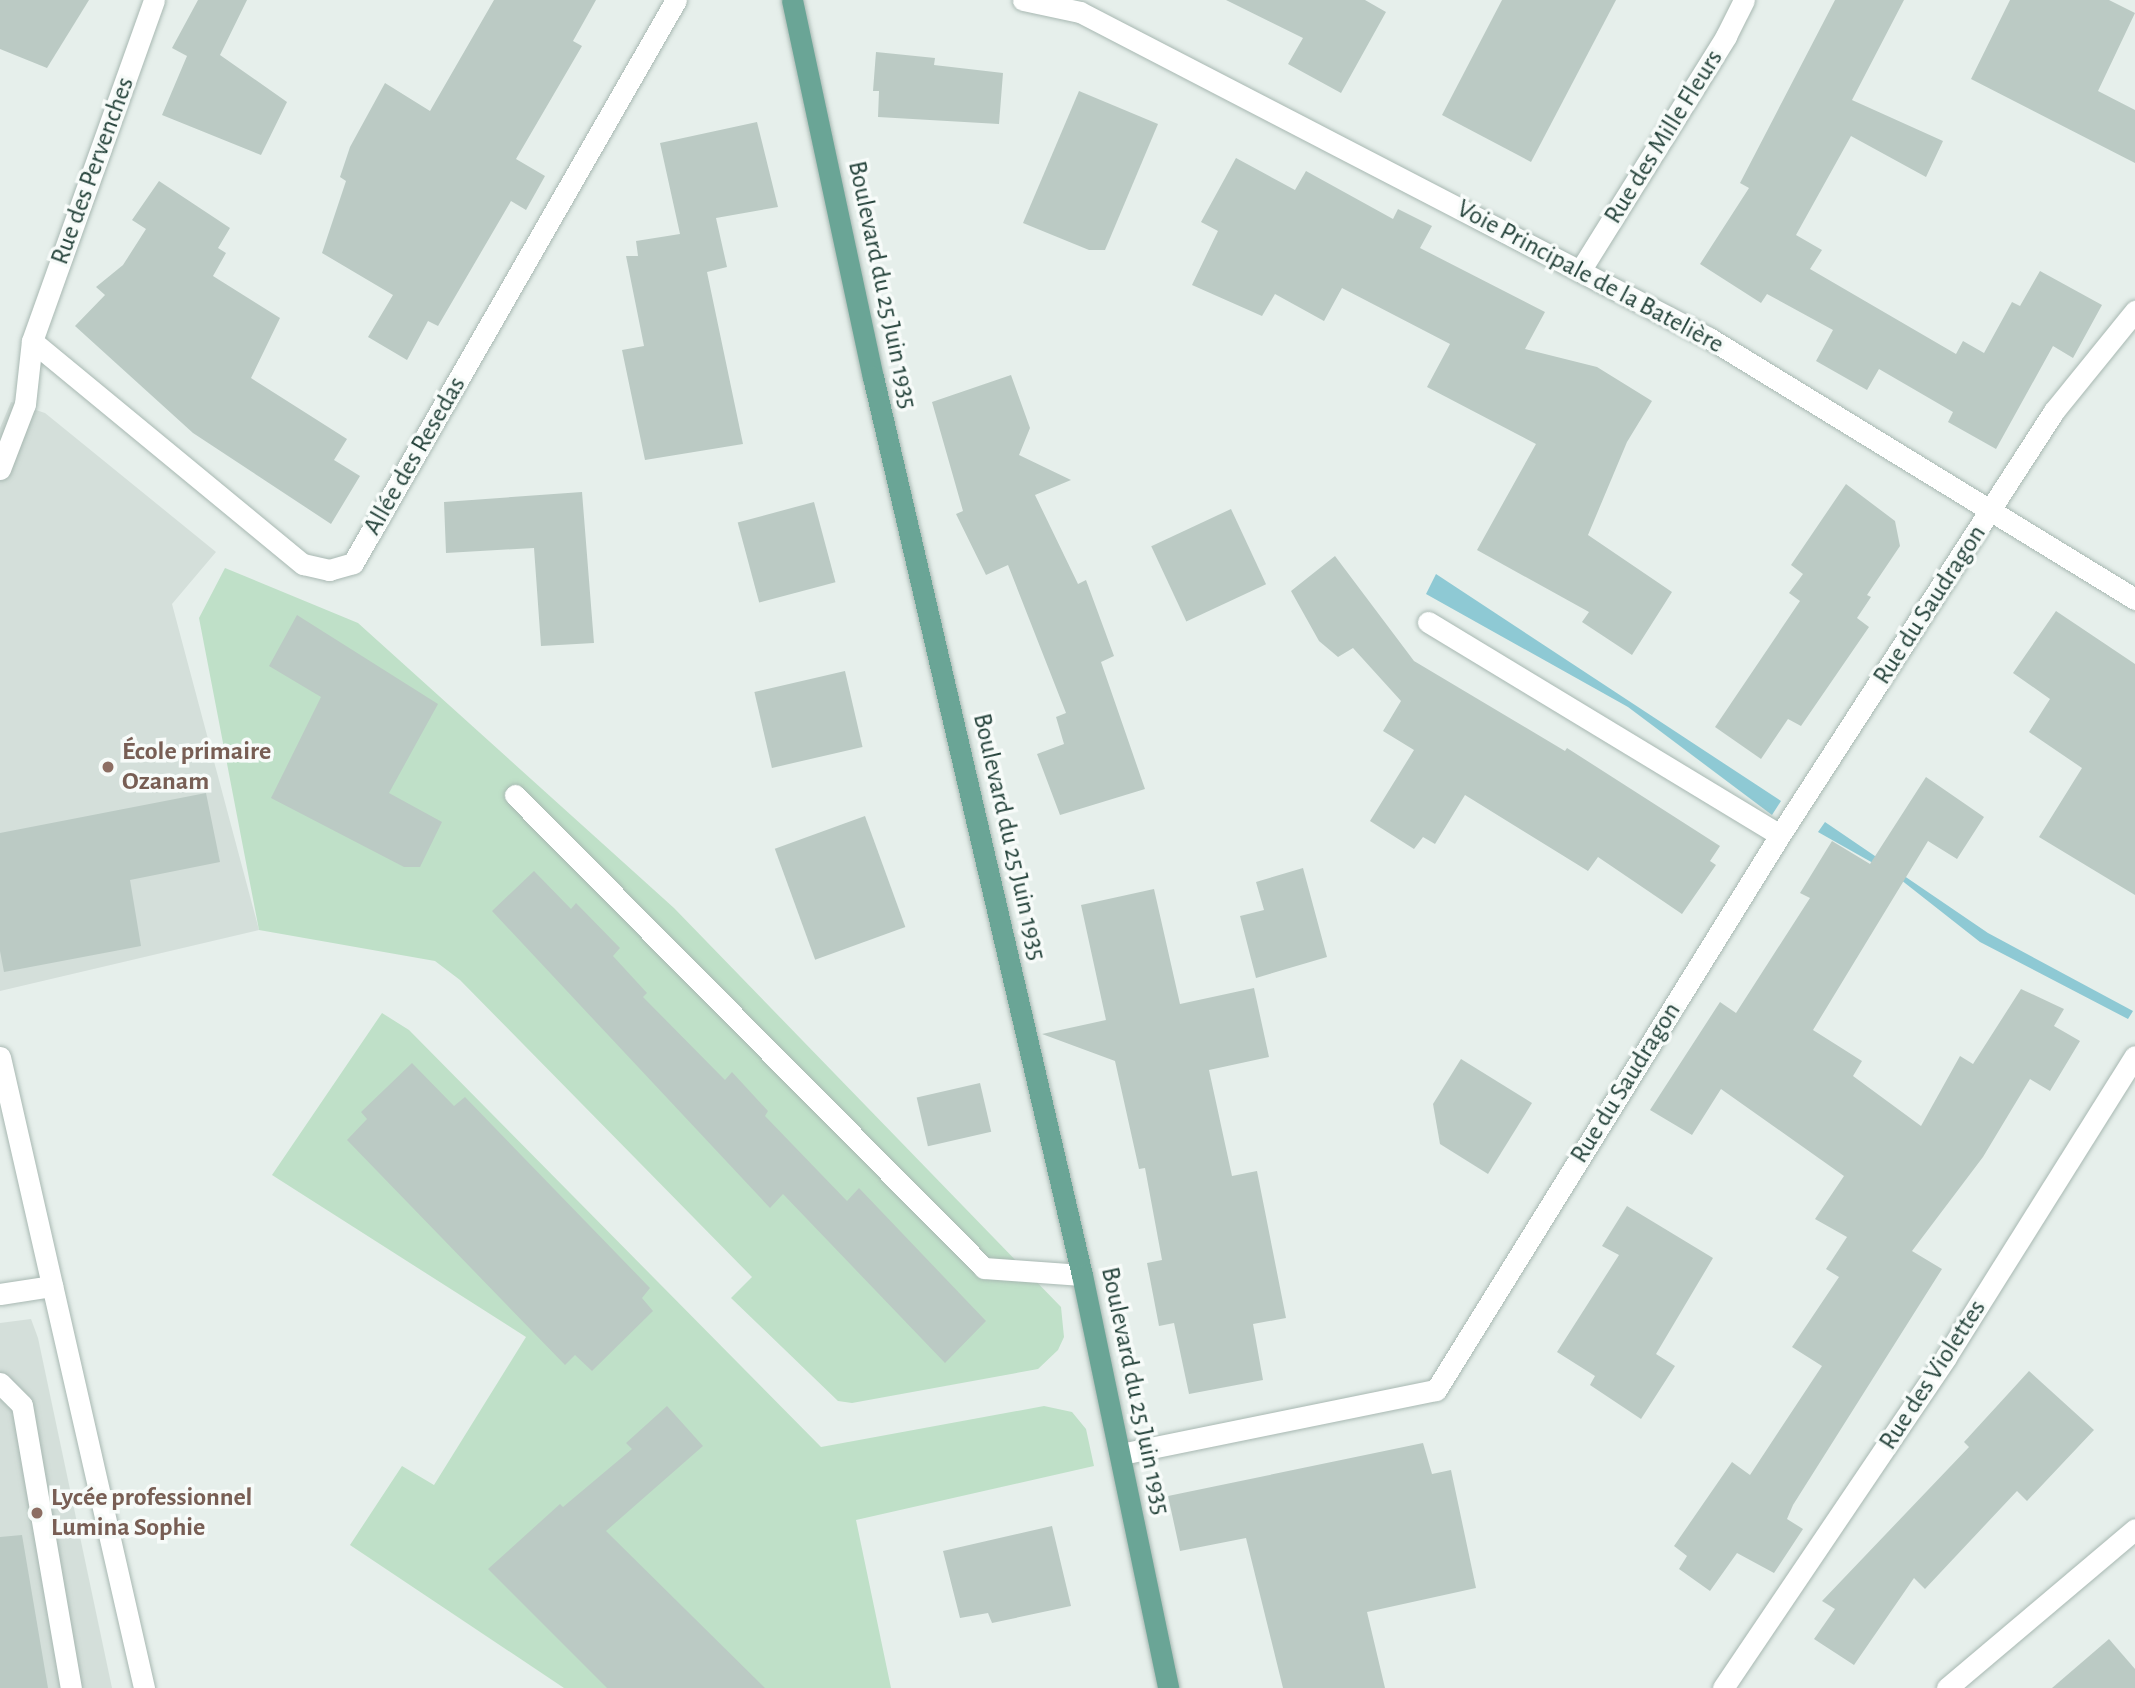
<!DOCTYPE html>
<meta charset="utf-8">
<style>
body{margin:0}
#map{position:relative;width:2135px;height:1688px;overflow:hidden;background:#e6efeb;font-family:"Alegreya Sans",sans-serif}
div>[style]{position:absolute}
.built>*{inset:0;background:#d4dfda}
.green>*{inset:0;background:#bfe0c8}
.water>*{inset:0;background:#8ec9d4}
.building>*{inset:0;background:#bbcac4;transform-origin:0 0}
.roads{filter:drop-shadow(0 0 2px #a8b8b2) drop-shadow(0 0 2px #a8b8b2)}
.minor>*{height:21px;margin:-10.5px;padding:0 10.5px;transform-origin:10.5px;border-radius:10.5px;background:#fff}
.major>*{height:21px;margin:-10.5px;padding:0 10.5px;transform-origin:10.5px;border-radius:10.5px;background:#6aa596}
.dots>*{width:19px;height:19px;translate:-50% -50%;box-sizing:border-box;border:4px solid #f7fbf9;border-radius:50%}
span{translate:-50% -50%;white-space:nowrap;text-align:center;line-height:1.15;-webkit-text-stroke:7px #f7fbf9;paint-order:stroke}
.street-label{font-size:26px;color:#24423a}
.education-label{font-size:26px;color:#785e54;font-weight:700}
.left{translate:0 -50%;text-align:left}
</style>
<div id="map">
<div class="built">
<div style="clip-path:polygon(11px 402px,45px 413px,216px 552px,172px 604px,259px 930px,0 991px,0 428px)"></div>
<div style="clip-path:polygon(31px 1319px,38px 1338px,112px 1688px,0 1688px,0 1323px)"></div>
</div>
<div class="green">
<div style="clip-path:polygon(225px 568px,358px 623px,674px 908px,1061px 1307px,1064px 1337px,1058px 1350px,1038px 1369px,852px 1403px,838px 1401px,731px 1298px,752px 1277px,460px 980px,435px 961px,259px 930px,199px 618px)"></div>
<div style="clip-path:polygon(382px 1013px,409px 1030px,821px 1447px,1044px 1406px,1072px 1412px,1086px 1429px,1094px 1466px,856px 1520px,891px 1688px,564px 1688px,350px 1545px,402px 1466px,434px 1485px,526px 1337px,272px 1175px)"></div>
</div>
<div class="water">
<div style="clip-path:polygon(1436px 574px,1781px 801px,1772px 815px,1628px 707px,1426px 594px)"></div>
<div style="clip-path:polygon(1825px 822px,1988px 933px,2133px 1011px,2128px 1019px,1980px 942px,1896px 876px,1818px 832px)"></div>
</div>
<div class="building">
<div style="clip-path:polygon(0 0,89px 0,47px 68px,0 49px)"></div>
<div style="clip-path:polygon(198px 0,247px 0,220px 55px,287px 102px,261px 155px,162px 115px,187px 56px,172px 48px)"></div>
<div style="clip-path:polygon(494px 0,596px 0,573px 41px,582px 46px,516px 159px,545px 176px,526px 210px,511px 201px,438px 326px,428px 321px,407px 360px,368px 337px,393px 295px,322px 253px,346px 181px,340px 177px,350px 147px,385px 83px,430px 111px)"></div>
<div style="clip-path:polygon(1226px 0,1365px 0,1386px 12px,1341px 93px,1288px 64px,1303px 38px)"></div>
<div style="clip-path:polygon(1502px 0,1616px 0,1531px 162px,1442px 115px)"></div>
<div style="clip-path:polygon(1835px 0,1904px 0,1852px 100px,1943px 141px,1926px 177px,1851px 136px,1796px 235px,1822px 250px,1810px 269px,1956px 354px,1963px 341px,1984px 353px,2012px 302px,2020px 306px,2040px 271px,2102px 305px,2073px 358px,2053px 346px,1996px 449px,1948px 422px,1953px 412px,1879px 369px,1867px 390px,1816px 361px,1833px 330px,1767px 294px,1761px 303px,1700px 264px,1749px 188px,1740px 183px)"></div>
<div style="clip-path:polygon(2010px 0,2109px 0,2135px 13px,2098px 91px,2135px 110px,2135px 163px,1971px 79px)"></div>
<div style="clip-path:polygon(876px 52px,935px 58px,934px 65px,1003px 73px,999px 124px,878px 117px,879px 91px,873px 91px)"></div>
<div style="clip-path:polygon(1079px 91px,1158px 124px,1105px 250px,1089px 250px,1023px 223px)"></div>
<div style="clip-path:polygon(757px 122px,778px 207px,716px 218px,727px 267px,707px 272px,743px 444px,645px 460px,622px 350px,644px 346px,626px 256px,638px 256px,636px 241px,680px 234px,660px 143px)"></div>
<div style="clip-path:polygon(1236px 158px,1295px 190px,1306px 171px,1393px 219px,1398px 209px,1432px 226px,1420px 248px,1545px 312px,1525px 349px,1597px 367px,1652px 401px,1627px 442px,1588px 535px,1672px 592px,1632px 655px,1582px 622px,1589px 612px,1477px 550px,1536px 444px,1427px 387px,1450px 344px,1342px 288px,1324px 321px,1275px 294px,1262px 316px,1192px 285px,1218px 231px,1201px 222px)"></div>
<div style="clip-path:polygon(159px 181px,230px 228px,218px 248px,226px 253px,213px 276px,280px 318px,251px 378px,347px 439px,334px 460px,360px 476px,331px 524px,193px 433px,75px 326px,105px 295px,96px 287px,123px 265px,146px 229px,132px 220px)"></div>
<div style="clip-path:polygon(1011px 375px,1030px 428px,1019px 455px,1071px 480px,1035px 495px,1078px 584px,1086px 580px,1114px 656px,1101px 662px,1145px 789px,1060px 815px,1037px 754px,1064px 744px,1056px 717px,1066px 713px,1008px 565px,986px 575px,956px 514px,963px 511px,932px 402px)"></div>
<div style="clip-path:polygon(1846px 484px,1895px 521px,1900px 546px,1867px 595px,1871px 597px,1857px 618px,1869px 627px,1801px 726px,1788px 719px,1761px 759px,1715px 727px,1800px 601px,1789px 593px,1803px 574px,1791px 565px)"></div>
<div style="clip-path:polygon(582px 492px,594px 643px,541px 646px,534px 548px,446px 553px,444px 502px)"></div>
<div style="left:814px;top:502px;width:83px;height:79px;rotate:75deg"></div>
<div style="left:1231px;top:509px;width:83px;height:88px;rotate:65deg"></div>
<div style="clip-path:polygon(1335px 556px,1414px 661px,1565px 751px,1567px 748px,1720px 846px,1710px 861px,1716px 865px,1682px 914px,1598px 857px,1588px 871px,1465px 795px,1435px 844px,1423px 837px,1414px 849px,1370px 821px,1414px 750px,1383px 731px,1401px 701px,1353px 648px,1338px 657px,1319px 641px,1291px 591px)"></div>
<div style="clip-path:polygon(2056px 611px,2135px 664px,2135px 895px,2039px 837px,2082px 768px,2029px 732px,2050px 699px,2013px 673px)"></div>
<div style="clip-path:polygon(297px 615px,438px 704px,389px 793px,442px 822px,420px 867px,404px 867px,271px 798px,321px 697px,269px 666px)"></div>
<div style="left:845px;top:671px;width:78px;height:93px;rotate:77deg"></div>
<div style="clip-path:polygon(1926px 777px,1984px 817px,1957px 859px,1928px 841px,1813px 1030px,1862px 1061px,1853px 1076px,1921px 1126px,1960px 1056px,1973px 1064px,2021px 989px,2064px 1009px,2054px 1026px,2080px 1041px,2050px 1091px,2030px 1079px,1983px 1157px,1912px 1251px,1942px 1269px,1793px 1505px,1787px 1519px,1803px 1529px,1774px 1573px,1737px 1553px,1710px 1591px,1679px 1569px,1687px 1556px,1674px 1546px,1732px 1462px,1750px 1475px,1822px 1366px,1792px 1347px,1839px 1277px,1826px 1269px,1847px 1237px,1815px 1219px,1844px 1176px,1721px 1089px,1692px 1135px,1650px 1110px,1720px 1002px,1736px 1013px,1810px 898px,1800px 893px,1832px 841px,1870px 864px)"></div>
<div style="clip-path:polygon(206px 793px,220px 862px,130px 880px,141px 946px,4px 972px,0 951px,0 833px)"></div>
<div style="left:865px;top:816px;width:118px;height:96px;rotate:70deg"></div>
<div style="clip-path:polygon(1303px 868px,1327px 957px,1256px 978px,1240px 916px,1264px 910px,1256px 882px)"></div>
<div style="clip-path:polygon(534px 871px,571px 909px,576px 903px,620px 948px,613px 956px,647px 993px,643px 997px,725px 1080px,732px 1072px,768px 1111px,765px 1116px,847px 1201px,859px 1188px,986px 1321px,945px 1363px,783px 1194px,770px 1208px,492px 911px)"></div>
<div style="clip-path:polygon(1154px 889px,1180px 1004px,1254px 988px,1269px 1057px,1209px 1070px,1232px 1176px,1257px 1171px,1286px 1318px,1253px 1324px,1263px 1380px,1189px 1394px,1174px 1323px,1159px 1326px,1147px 1263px,1162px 1260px,1145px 1168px,1139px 1169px,1115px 1061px,1042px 1034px,1106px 1020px,1081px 905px)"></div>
<div style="clip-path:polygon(1461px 1059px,1532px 1103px,1488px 1174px,1440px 1144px,1433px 1104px)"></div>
<div style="clip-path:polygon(412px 1063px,454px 1106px,465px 1097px,650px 1288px,642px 1298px,653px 1311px,592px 1371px,575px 1355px,565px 1365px,347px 1140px,367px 1119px,361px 1112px)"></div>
<div style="left:980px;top:1083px;width:50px;height:65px;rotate:77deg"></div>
<div style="clip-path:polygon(1627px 1206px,1713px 1258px,1656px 1354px,1675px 1366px,1641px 1419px,1590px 1385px,1595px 1376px,1557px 1352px,1619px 1255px,1602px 1246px)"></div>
<div style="clip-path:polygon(2029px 1371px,2094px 1430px,2027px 1501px,2017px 1491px,1925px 1589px,1914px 1578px,1854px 1665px,1814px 1639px,1835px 1609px,1822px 1601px,1969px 1447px,1964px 1442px)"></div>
<div style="clip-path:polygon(667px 1406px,703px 1446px,606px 1531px,765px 1688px,607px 1688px,488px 1569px,560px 1504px,563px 1507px,632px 1449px,626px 1443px)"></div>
<div style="clip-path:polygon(1423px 1443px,1432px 1474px,1451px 1470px,1476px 1588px,1367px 1612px,1385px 1688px,1283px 1688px,1246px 1538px,1180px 1551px,1168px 1496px)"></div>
<div style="clip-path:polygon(1052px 1526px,1071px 1606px,992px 1623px,988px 1613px,960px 1618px,943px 1551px)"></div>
<div style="clip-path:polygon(22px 1535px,48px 1688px,0 1688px,0 1537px)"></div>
<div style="clip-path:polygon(2109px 1639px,2135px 1669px,2135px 1688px,2052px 1688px)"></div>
</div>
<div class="roads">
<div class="minor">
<div style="left:1023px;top:0;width:58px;rotate:11.9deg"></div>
<div style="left:1080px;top:12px;width:708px;rotate:27.4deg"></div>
<div style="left:1709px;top:338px;width:500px;rotate:31.5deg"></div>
<div style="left:1580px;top:271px;width:277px;rotate:-58.1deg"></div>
<div style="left:1726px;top:36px;width:40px;rotate:-63.4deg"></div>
<div style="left:32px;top:341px;width:351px;rotate:39.5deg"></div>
<div style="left:303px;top:564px;width:27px;rotate:13deg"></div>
<div style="left:329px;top:570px;width:25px;rotate:-16deg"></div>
<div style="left:353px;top:563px;width:649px;rotate:-60.16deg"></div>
<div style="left:0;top:469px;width:70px;rotate:-69deg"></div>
<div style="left:25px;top:404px;width:63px;rotate:-83.7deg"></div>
<div style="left:32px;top:341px;width:362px;rotate:-70.3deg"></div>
<div style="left:1428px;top:622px;width:411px;rotate:31.2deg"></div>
<div style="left:515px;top:795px;width:666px;rotate:45.24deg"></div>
<div style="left:984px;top:1268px;width:98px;rotate:4.1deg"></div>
<div style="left:0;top:1057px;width:647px;rotate:77.14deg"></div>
<div style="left:0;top:1294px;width:53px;rotate:-8.7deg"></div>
<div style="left:0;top:1383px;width:31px;rotate:45deg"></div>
<div style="left:22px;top:1405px;width:287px;rotate:80.2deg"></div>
<div style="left:1121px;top:1454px;width:321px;rotate:-11.5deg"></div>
<div style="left:1436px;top:1390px;width:653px;rotate:-58.21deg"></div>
<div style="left:1780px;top:835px;width:505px;rotate:-57.13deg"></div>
<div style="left:2054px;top:411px;width:129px;rotate:-51deg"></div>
<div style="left:1723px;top:1688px;width:399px;rotate:-56deg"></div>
<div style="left:1946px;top:1357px;width:355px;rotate:-57.9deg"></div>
<div style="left:1947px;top:1688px;width:246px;rotate:-40.2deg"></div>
</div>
<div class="major">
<div style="left:792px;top:0;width:386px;rotate:77.9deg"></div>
<div style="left:873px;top:377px;width:922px;rotate:76.9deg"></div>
<div style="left:1082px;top:1275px;width:422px;rotate:78.2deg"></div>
</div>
</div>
<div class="dots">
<div style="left:108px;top:767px;background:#8d6e63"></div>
<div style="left:37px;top:1513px;background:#8d6e63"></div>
</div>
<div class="street-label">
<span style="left:1664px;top:137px;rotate:-58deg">Rue des Mille Fleurs</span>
<span style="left:93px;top:171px;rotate:-70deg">Rue des Pervenches</span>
<span style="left:1590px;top:277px;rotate:28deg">Voie Principale de la Batelière</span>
<span style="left:882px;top:285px;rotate:78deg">Boulevard du 25 Juin 1935</span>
<span style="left:415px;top:456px;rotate:-60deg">Allée des Resedas</span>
<span style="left:1930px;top:605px;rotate:-57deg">Rue du Saudragon</span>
<span style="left:1009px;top:837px;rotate:77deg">Boulevard du 25 Juin 1935</span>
<span style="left:1626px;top:1083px;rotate:-58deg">Rue du Saudragon</span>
<span style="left:1933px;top:1375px;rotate:-57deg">Rue des Violettes</span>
<span style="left:1135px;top:1391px;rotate:78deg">Boulevard du 25 Juin 1935</span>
</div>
<div class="education-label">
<span class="left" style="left:122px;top:767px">École primaire<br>Ozanam</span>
<span class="left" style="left:51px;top:1513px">Lycée professionnel<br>Lumina Sophie</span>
</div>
</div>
